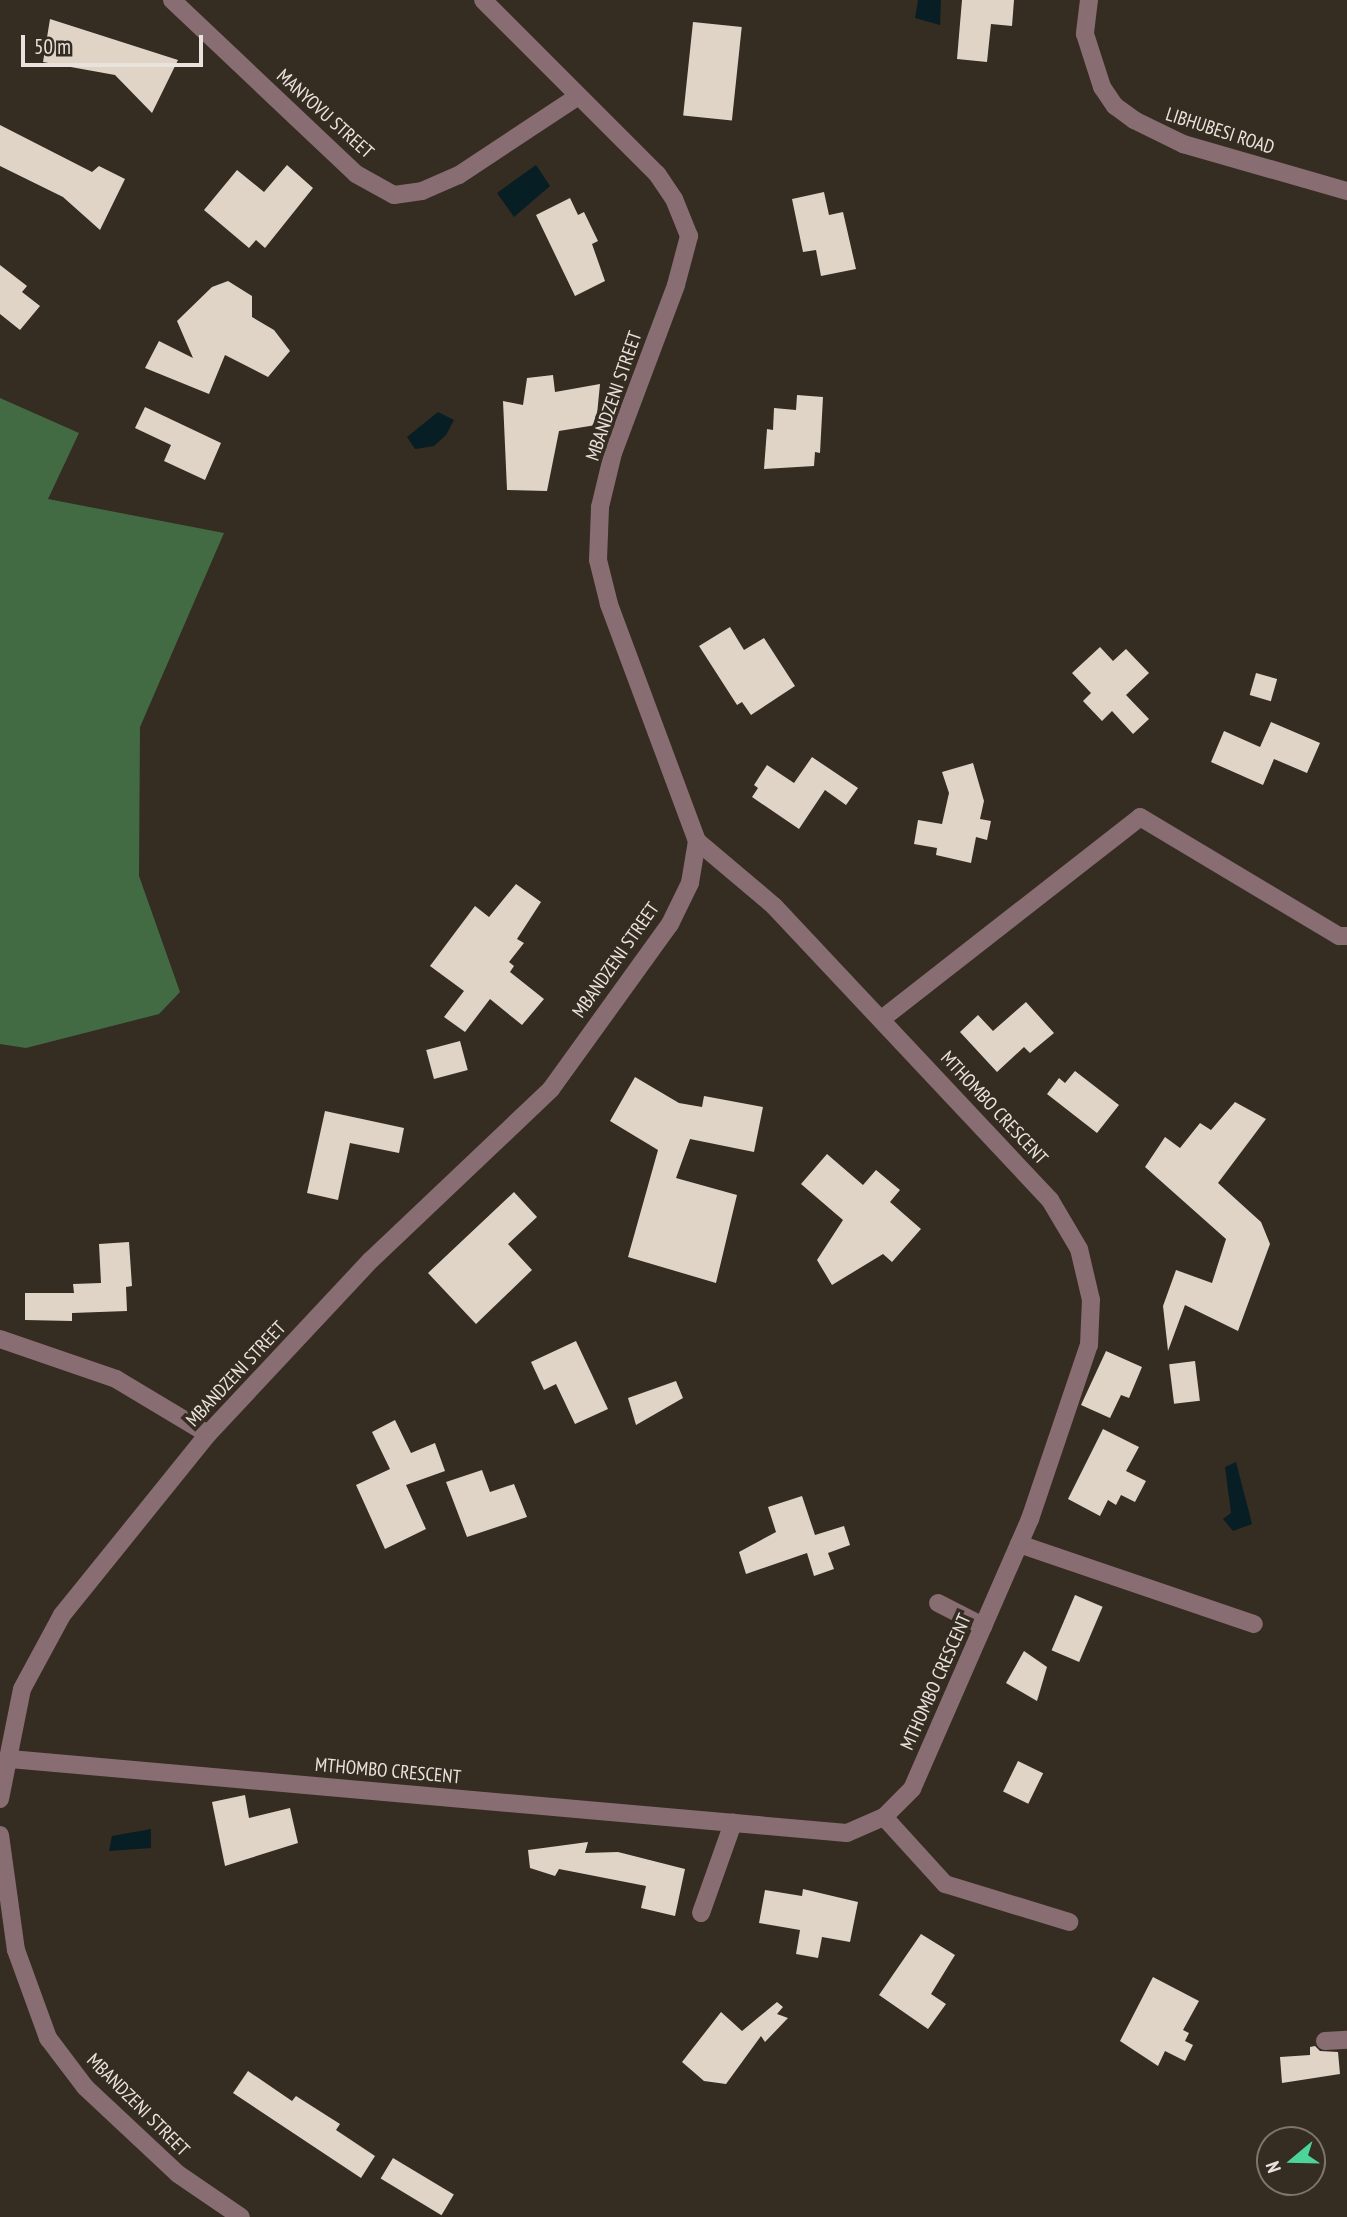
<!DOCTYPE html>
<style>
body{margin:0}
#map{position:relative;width:1347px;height:2217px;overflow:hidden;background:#352c22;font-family:"PT Sans Narrow",sans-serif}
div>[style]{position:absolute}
.forest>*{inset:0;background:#436b43}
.water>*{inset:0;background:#071e24}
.building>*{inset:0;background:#e0d4c7;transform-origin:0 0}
.minor>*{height:18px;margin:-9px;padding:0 9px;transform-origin:9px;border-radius:9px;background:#886d72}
span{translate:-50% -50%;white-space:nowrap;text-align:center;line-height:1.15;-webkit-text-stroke:7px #352c22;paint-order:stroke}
.street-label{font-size:19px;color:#eae3dd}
.north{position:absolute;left:1256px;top:2126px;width:70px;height:70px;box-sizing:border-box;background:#352c22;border:2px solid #7d756d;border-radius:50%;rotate:251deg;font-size:19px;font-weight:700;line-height:28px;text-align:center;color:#eae3dd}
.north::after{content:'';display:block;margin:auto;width:24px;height:32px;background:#4cd49b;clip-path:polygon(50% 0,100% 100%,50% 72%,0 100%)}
.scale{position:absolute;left:21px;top:35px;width:182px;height:32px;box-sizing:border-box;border:4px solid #eae3dd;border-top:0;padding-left:9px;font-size:21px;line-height:24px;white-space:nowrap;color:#eae3dd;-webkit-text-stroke:5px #352c22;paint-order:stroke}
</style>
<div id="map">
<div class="forest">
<div style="clip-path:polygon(0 398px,79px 433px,48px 499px,224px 533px,140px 727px,139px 876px,180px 992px,159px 1014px,26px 1048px,0 1044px)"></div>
</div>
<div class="water">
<div style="clip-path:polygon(918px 0,941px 0,940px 25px,915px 18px)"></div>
<div style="clip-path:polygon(536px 165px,550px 186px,514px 217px,497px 193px)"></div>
<div style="clip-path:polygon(438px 412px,454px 420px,446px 435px,434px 446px,415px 449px,407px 437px)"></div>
<div style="clip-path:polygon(1236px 1462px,1252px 1524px,1233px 1531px,1223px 1519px,1231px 1513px,1225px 1467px)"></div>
<div style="clip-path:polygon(151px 1829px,151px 1848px,109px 1851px,112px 1836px)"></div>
</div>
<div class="building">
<div style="clip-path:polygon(962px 0,1014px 0,1012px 26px,991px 24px,987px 62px,957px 59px)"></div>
<div style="clip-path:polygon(50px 19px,178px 60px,152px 113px,115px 75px,43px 62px)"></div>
<div style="left:693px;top:22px;width:49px;height:94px;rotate:6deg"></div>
<div style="clip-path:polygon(0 125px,92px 172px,99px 166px,125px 179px,100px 230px,63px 197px,0 166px)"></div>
<div style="clip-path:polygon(287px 165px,313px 188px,265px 248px,256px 240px,249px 248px,204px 210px,237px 170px,264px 192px)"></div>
<div style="clip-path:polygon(824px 192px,829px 215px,843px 212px,856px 269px,821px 276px,816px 250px,803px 252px,792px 199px)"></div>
<div style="clip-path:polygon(570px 198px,578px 215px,584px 212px,598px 241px,592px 244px,605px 281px,575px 296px,536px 215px)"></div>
<div style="clip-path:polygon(0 265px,27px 286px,22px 292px,40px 306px,20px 330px,0 314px)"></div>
<div style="clip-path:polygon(228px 281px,252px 296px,252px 317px,274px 330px,290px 351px,268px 377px,225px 355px,209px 394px,145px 368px,159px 341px,193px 358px,177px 321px,212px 287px)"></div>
<div style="clip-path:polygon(553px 375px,555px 392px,600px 384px,596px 425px,559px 431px,547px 491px,507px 490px,503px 401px,523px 405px,527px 378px)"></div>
<div style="clip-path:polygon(797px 395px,823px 397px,820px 453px,815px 452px,814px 466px,764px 469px,767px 429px,773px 430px,774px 408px,796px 410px)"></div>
<div style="clip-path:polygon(145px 407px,221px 443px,205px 480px,164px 461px,171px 445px,135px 428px)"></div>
<div style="clip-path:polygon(730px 627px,744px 650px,764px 638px,795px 686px,751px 715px,742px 702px,737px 705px,699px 646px)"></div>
<div style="clip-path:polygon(1100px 647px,1113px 661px,1126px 649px,1149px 673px,1126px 695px,1149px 719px,1133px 734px,1112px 711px,1102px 721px,1083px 701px,1091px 693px,1072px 673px)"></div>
<div style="left:1256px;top:673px;width:22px;height:23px;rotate:16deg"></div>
<div style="clip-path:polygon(1271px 722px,1320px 743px,1307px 773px,1274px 759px,1263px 785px,1211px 762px,1224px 731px,1260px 747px)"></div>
<div style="clip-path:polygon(812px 757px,858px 788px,846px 805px,825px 790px,799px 829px,752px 797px,758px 788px,754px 785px,767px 765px,794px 783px)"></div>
<div style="clip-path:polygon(973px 763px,984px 801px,980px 819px,991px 821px,987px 840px,976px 837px,971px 863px,936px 855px,937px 848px,914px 844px,918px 820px,942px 824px,949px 793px,942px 772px)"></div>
<div style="clip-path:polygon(516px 884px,541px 902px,517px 939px,524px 943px,509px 962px,514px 966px,510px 972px,544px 999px,522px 1025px,490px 999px,465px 1032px,444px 1017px,464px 991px,430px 966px,475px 906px,489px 917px)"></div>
<div style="clip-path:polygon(1026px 1002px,1054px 1033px,1030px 1053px,1024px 1047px,997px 1072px,960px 1032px,978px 1015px,993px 1031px)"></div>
<div style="left:460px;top:1041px;width:30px;height:35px;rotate:75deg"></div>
<div style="clip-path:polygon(1075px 1071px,1119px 1105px,1097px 1133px,1047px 1094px,1059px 1078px,1065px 1083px)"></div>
<div style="clip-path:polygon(635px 1077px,679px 1103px,702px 1107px,704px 1096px,763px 1107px,754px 1152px,690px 1139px,676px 1178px,737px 1195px,716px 1283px,628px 1257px,658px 1150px,610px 1121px)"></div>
<div style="clip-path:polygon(1235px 1102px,1266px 1119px,1218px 1183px,1261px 1222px,1270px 1244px,1238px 1331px,1185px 1305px,1168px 1351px,1163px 1306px,1176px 1270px,1212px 1283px,1226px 1239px,1145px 1167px,1165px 1137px,1180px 1148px,1200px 1123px,1211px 1130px)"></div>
<div style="clip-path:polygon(325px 1111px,404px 1128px,399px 1153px,350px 1143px,338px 1200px,307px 1193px)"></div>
<div style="clip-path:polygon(827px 1154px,863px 1185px,876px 1170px,900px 1190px,890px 1202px,921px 1229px,892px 1262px,883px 1254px,832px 1285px,817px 1260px,843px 1220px,801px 1184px)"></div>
<div style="clip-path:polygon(514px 1192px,537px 1217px,508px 1244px,532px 1270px,476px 1324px,428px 1273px)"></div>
<div style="clip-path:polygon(129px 1242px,132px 1286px,126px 1287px,127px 1311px,72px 1313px,72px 1321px,25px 1320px,25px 1293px,74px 1293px,73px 1284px,101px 1283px,99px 1244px)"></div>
<div style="clip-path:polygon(576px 1341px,608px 1409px,575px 1424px,556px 1384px,544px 1390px,531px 1362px)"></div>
<div style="clip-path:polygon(1106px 1351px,1142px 1367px,1129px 1398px,1121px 1395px,1110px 1418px,1081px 1405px)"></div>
<div style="left:1195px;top:1361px;width:40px;height:26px;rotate:83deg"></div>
<div style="clip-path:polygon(676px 1381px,683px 1398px,636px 1425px,628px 1398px)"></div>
<div style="clip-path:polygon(395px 1420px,411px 1453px,435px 1443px,445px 1471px,406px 1485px,426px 1529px,385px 1549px,356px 1485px,390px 1469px,372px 1432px)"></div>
<div style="clip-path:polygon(1103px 1429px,1139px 1447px,1126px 1471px,1146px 1481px,1135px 1502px,1121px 1495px,1116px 1505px,1108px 1500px,1100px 1516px,1068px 1499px)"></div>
<div style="clip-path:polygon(482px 1470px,490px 1492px,514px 1484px,527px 1517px,467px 1537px,446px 1482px)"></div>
<div style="clip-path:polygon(802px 1496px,815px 1535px,844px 1526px,850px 1545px,828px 1553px,834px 1569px,814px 1576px,807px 1553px,746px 1574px,739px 1552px,776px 1532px,768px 1507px)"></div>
<div style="left:1075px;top:1595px;width:30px;height:60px;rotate:23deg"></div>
<div style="clip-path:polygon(1024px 1651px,1047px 1667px,1037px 1701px,1006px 1683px)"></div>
<div style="left:1018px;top:1761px;width:28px;height:34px;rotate:26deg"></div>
<div style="clip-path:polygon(245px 1795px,249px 1818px,290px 1808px,298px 1843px,225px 1866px,212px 1802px)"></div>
<div style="clip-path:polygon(588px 1842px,585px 1853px,618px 1852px,685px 1869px,675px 1916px,641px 1908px,646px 1886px,559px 1869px,555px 1876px,530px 1868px,528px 1850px)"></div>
<div style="clip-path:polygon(803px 1889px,858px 1902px,850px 1942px,822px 1937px,818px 1958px,796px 1954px,800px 1930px,759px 1923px,765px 1890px,802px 1896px)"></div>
<div style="clip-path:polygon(921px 1934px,955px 1955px,931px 1994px,946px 2004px,928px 2029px,879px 1995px)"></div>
<div style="clip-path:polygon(1153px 1977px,1199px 2001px,1183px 2030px,1189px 2033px,1185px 2041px,1193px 2045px,1185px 2061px,1165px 2051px,1158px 2066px,1120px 2041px)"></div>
<div style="clip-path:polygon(777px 2002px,783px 2007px,777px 2014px,788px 2018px,765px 2042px,761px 2036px,726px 2084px,704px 2081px,682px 2062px,721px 2012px,742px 2031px)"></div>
<div style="clip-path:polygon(1315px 2046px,1320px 2051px,1338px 2052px,1340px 2074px,1282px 2083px,1280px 2057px,1310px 2055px,1310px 2047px)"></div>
<div style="clip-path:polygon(248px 2071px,292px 2101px,296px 2096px,340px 2124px,336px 2130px,375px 2156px,361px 2178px,233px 2093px)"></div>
<div style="left:393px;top:2158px;width:71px;height:24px;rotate:31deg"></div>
</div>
<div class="minor">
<div style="left:172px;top:0;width:253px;rotate:43.4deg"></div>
<div style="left:356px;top:174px;width:43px;rotate:28.9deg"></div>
<div style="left:394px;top:195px;width:28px;rotate:-8deg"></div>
<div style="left:422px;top:191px;width:40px;rotate:-23.4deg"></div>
<div style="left:459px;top:175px;width:141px;rotate:-33.5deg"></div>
<div style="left:1089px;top:0;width:34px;rotate:97deg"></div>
<div style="left:1085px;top:34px;width:56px;rotate:72.2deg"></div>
<div style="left:1102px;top:87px;width:23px;rotate:56deg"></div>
<div style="left:1115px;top:106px;width:24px;rotate:36deg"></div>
<div style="left:1134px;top:120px;width:55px;rotate:26.1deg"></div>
<div style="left:1183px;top:144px;width:171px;rotate:16deg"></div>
<div style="left:883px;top:1018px;width:326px;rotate:-38deg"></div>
<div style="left:1140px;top:817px;width:232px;rotate:30.9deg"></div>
<div style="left:1339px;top:936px;width:8px"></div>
<div style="left:0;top:1339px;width:123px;rotate:19deg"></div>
<div style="left:116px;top:1379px;width:107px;rotate:30.9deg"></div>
<div style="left:1019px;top:1544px;width:248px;rotate:18.8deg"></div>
<div style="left:938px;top:1603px;width:51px;rotate:27.1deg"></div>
<div style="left:10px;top:1759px;width:840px;rotate:5.05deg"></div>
<div style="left:847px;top:1833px;width:40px;rotate:-23.4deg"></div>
<div style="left:884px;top:1817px;width:40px;rotate:-45deg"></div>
<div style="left:912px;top:1789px;width:295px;rotate:-66.4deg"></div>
<div style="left:1030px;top:1519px;width:184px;rotate:-71.3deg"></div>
<div style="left:1089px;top:1345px;width:45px;rotate:-87.5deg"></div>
<div style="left:1091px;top:1300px;width:52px;rotate:-103.2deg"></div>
<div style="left:1079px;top:1249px;width:57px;rotate:-120.6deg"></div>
<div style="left:1050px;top:1200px;width:403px;rotate:-133.2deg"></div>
<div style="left:774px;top:906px;width:101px;rotate:-139.8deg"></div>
<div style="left:0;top:1799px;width:112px;rotate:-78.7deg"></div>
<div style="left:22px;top:1689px;width:84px;rotate:-61.6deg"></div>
<div style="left:62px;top:1615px;width:233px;rotate:-51.1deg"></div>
<div style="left:208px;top:1434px;width:238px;rotate:-46.9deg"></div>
<div style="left:371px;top:1260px;width:248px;rotate:-43.5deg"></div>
<div style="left:551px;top:1089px;width:203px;rotate:-54.2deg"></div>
<div style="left:670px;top:924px;width:46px;rotate:-64deg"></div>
<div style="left:690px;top:883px;width:43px;rotate:-80.5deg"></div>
<div style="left:697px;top:841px;width:253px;rotate:-110.4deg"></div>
<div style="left:609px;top:604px;width:45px;rotate:-104deg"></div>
<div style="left:598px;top:560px;width:53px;rotate:-87.8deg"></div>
<div style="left:600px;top:507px;width:56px;rotate:-76.5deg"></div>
<div style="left:613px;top:453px;width:179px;rotate:-69.4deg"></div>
<div style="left:676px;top:285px;width:51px;rotate:-75.1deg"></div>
<div style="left:689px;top:236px;width:40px;rotate:-112deg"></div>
<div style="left:674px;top:199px;width:30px;rotate:-124deg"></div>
<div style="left:657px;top:174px;width:246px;rotate:-135deg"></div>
<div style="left:884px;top:1817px;width:91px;rotate:47.7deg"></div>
<div style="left:945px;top:1884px;width:130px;rotate:17deg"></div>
<div style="left:0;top:1835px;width:116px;rotate:82.1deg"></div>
<div style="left:16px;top:1950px;width:94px;rotate:70deg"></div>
<div style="left:48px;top:2038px;width:61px;rotate:52.9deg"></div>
<div style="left:85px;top:2087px;width:127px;rotate:43.1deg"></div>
<div style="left:178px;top:2174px;width:76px;rotate:34.3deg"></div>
<div style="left:701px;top:1913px;width:96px;rotate:-70.4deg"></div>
<div style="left:1325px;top:2041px;width:22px;rotate:-3deg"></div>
</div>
<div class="street-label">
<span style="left:325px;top:114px;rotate:42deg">MANYOVU STREET</span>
<span style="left:1220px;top:131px;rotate:18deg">LIBHUBESI ROAD</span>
<span style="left:614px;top:396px;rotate:-71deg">MBANDZENI STREET</span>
<span style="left:616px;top:960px;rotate:-55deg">MBANDZENI STREET</span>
<span style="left:994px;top:1108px;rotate:47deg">MTHOMBO CRESCENT</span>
<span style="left:236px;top:1374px;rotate:-47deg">MBANDZENI STREET</span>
<span style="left:936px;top:1682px;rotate:-66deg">MTHOMBO CRESCENT</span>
<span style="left:388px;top:1771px;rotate:5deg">MTHOMBO CRESCENT</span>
<span style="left:138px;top:2105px;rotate:45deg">MBANDZENI STREET</span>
</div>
<div class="north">N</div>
<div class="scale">50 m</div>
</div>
